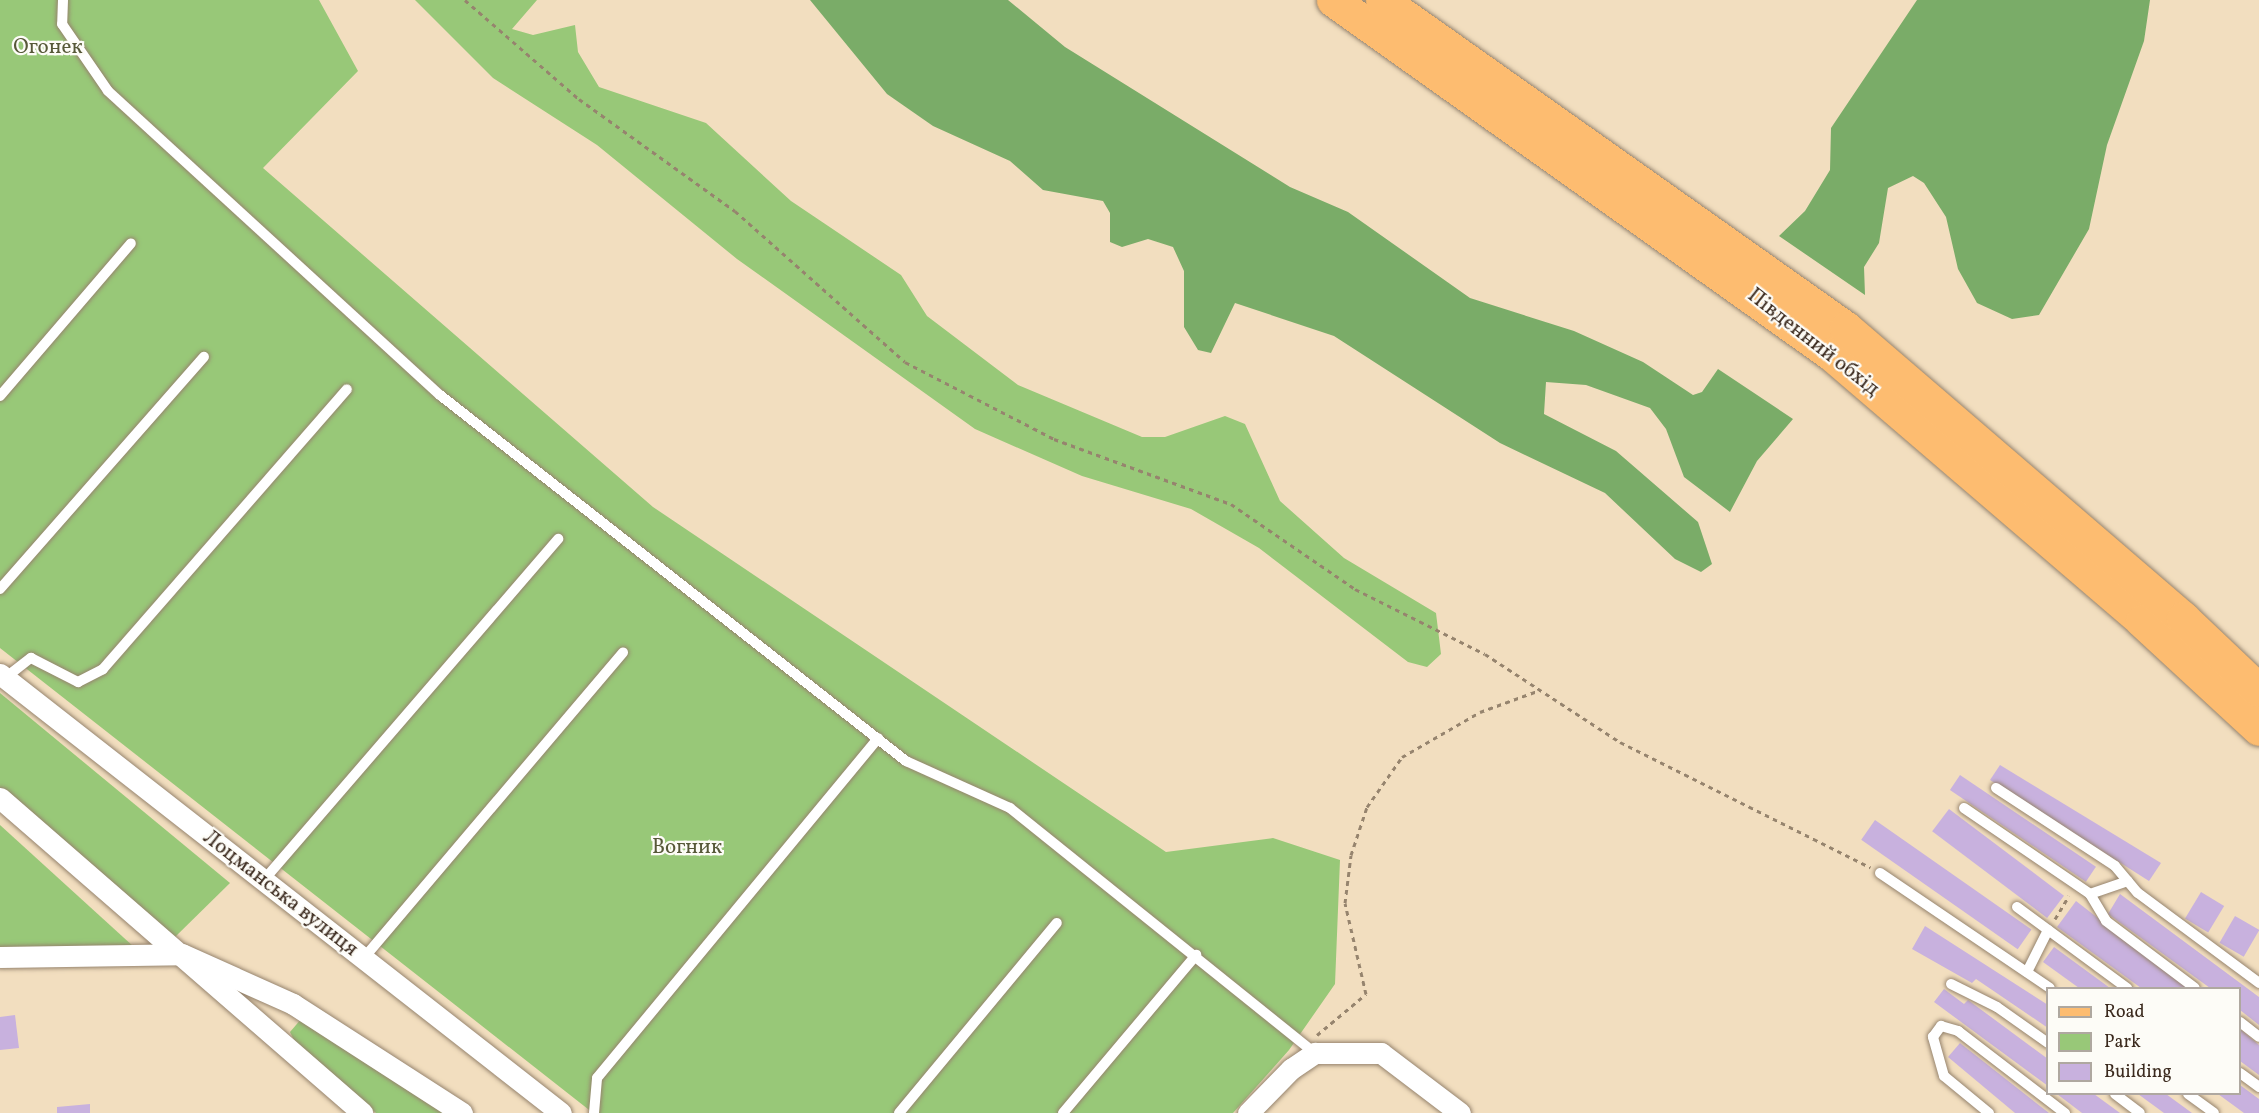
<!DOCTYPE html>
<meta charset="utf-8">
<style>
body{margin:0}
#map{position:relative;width:2259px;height:1113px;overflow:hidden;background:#f2debf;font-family:Vollkorn,serif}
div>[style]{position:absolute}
.green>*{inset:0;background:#98c878}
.forest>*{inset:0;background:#7aac68}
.building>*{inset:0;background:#c8b1de;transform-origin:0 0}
.path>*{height:3px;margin-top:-1.5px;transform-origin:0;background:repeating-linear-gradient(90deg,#96846e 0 4.5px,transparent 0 9px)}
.roads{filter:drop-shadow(0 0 2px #96846e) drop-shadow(0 0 2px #96846e)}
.lane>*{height:10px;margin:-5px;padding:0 5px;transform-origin:5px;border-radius:5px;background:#fff}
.street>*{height:21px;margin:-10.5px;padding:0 10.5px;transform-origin:10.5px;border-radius:10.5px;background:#fff}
.primary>*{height:33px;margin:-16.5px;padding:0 16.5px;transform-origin:16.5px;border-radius:16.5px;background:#fdbc70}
span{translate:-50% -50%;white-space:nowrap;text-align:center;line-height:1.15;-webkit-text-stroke:4.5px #fdfcf7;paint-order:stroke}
.park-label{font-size:21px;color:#575939}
.street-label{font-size:21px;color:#3b2a1e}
.legend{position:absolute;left:2046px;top:987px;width:195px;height:108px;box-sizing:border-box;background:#fdfcf7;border:2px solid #afa8a0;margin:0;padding:8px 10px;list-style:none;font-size:18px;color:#3b2a1e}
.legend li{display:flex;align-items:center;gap:12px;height:30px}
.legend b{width:30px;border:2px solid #afa8a0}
</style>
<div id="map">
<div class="green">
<div style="clip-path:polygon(0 0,319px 0,358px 71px,263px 168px,653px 507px,1166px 852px,1273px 838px,1340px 860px,1335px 984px,1289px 1050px,1233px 1113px,593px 1113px,0 648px)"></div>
<div style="clip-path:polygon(415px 0,537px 0,512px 29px,533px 35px,575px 25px,578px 52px,599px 87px,706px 123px,791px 201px,901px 275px,927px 316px,1018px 385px,1142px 437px,1165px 437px,1225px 416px,1245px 424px,1280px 501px,1344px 558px,1436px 613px,1441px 654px,1427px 667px,1408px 662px,1259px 548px,1191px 509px,1082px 476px,975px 429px,737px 259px,597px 145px,493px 78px)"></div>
<div style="clip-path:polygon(0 693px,230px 883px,173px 939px,0 796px)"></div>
<div style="clip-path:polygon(0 825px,134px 947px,0 950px)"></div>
<div style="clip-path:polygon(302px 1018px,446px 1113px,376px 1113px,297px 1046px,290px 1032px)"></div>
</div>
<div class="forest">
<div style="clip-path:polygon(810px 0,1008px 0,1065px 47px,1290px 187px,1348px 212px,1470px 298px,1574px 331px,1643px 362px,1693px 395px,1702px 392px,1718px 369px,1793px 419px,1757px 461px,1730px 512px,1684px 477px,1666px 429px,1650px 408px,1586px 385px,1546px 382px,1544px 414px,1616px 451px,1698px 522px,1712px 564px,1701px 572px,1675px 559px,1605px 493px,1500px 443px,1334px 336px,1235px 303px,1211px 353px,1198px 350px,1184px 327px,1184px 271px,1173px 247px,1148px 239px,1122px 247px,1110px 242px,1110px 213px,1103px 201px,1043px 190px,1010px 161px,933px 126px,887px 94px)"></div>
<div style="clip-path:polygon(1917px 0,2150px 0,2144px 41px,2107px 145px,2089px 229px,2039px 315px,2012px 319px,1977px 303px,1958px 269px,1946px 217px,1924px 183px,1913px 176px,1888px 188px,1879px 243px,1864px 267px,1865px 295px,1779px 236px,1805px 211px,1830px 170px,1831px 128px)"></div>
</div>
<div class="building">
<div style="clip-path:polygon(2000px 765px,2161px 863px,2149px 881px,1990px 780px)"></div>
<div style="left:1960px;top:775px;width:164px;height:18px;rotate:34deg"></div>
<div style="left:1949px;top:809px;width:144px;height:28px;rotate:37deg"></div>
<div style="left:1875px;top:820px;width:191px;height:24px;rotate:35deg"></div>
<div style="left:2201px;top:892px;width:27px;height:31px;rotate:31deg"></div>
<div style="clip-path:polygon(2120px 894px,2259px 997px,2259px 1025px,2240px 1010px,2240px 988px,2210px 988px,2108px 914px)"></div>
<div style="clip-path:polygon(2076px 901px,2188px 988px,2141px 988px,2057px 927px)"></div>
<div style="left:2235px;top:916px;width:28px;height:31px;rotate:30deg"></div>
<div style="clip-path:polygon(1925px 926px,2048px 1005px,2048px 1028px,1976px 979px,1972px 983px,1912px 949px)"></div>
<div style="clip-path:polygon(2054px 947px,2110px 988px,2079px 988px,2043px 962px)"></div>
<div style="clip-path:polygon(1944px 989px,1964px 1004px,1968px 1000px,2048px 1059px,2048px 1086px,1934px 1002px)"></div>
<div style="clip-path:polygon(15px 1015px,19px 1048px,0 1050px,0 1017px)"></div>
<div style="clip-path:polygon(2240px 1029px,2259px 1045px,2259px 1075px,2240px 1061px)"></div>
<div style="clip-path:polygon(1960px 1043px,2049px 1113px,2015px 1113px,1948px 1057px)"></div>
<div style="clip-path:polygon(2240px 1085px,2259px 1099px,2259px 1113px,2244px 1113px,2218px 1094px,2240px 1094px)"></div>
<div style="clip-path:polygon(2057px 1094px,2094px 1094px,2120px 1113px,2082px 1113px)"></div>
<div style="clip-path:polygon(2138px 1094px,2166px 1094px,2192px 1113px,2164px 1113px)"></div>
<div style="clip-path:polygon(90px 1104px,90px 1113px,57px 1113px,57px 1107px)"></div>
</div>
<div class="path">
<div style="left:465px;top:0;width:151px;rotate:41deg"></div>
<div style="left:579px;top:99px;width:192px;rotate:35.7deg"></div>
<div style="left:735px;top:211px;width:227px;rotate:41.6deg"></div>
<div style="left:905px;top:362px;width:168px;rotate:27.3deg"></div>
<div style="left:1054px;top:439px;width:189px;rotate:20.2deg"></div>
<div style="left:1231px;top:504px;width:150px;rotate:34.4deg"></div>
<div style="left:1355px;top:589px;width:145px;rotate:26.6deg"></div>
<div style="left:1485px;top:654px;width:161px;rotate:33.1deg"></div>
<div style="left:1620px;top:742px;width:280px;rotate:26.6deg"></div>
<div style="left:2055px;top:919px;width:27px;rotate:-59deg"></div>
<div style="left:1317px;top:1035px;width:64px;rotate:-39.9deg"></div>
<div style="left:1366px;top:994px;width:93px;rotate:-103deg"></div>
<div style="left:1345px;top:903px;width:48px;rotate:-82.9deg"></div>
<div style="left:1351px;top:855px;width:51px;rotate:-71.6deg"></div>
<div style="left:1367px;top:807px;width:61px;rotate:-55deg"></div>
<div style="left:1402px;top:757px;width:90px;rotate:-30deg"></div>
<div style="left:1480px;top:712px;width:64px;rotate:-20.1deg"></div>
</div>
<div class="roads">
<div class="lane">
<div style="left:63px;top:0;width:24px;rotate:92deg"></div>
<div style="left:62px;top:24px;width:81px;rotate:55.5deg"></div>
<div style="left:108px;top:91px;width:450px;rotate:42.5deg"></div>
<div style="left:440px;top:395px;width:593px;rotate:38.15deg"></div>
<div style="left:906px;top:761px;width:114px;rotate:24.3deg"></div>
<div style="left:1010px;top:808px;width:391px;rotate:38.8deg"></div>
<div style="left:0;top:396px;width:201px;rotate:-49.4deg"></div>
<div style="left:0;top:589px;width:309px;rotate:-48.7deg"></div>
<div style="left:5px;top:678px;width:33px;rotate:-38deg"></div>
<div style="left:31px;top:658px;width:53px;rotate:27.1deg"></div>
<div style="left:78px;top:682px;width:28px;rotate:-27deg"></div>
<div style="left:103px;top:669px;width:371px;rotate:-48.9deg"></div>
<div style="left:1996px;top:788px;width:142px;rotate:33.2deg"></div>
<div style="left:2115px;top:866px;width:35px;rotate:50deg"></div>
<div style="left:2138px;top:893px;width:151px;rotate:36.6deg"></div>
<div style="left:1964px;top:808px;width:153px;rotate:34.3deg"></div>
<div style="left:2090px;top:894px;width:31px;rotate:59deg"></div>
<div style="left:2106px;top:921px;width:111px;rotate:37deg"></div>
<div style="left:1880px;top:873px;width:205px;rotate:34.1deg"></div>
<div style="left:263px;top:881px;width:452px;rotate:-49.2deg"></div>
<div style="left:2090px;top:894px;width:40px;rotate:-18.9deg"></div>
<div style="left:2017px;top:907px;width:137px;rotate:36.4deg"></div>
<div style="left:363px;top:959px;width:402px;rotate:-49.7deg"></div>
<div style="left:2027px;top:972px;width:47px;rotate:-63.4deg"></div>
<div style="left:1951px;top:984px;width:51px;rotate:26.6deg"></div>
<div style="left:1997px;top:1007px;width:62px;rotate:35.2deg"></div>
<div style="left:2240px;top:1022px;width:24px;rotate:38deg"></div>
<div style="left:2240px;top:1073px;width:24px;rotate:36deg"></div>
<div style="left:2115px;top:1094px;width:31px;rotate:37deg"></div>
<div style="left:2188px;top:1094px;width:32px;rotate:36deg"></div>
<div style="left:594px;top:1113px;width:35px;rotate:-85deg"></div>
<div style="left:597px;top:1078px;width:441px;rotate:-50.4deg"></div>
<div style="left:899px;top:1113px;width:247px;rotate:-50.3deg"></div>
<div style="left:1063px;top:1113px;width:207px;rotate:-49.9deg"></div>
<div style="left:1989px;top:1113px;width:58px;rotate:-140.6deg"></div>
<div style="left:1944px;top:1076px;width:41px;rotate:-105.8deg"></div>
<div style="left:1933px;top:1037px;width:14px;rotate:-54deg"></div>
<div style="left:1941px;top:1026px;width:18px;rotate:16deg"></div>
<div style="left:1958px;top:1031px;width:135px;rotate:37.5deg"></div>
</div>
<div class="street">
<div style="left:0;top:674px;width:712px;rotate:38.04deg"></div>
<div style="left:0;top:798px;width:480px;rotate:41deg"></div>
<div style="left:0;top:957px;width:182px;rotate:-0.9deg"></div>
<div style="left:182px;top:954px;width:122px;rotate:24.2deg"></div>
<div style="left:293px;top:1004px;width:201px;rotate:32.8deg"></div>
<div style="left:1248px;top:1113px;width:62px;rotate:-45.7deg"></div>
<div style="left:1291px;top:1069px;width:29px;rotate:-34deg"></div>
<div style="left:1315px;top:1053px;width:66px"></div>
<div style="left:1381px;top:1053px;width:99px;rotate:37.2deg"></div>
</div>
<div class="primary">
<div style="left:1333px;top:0;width:611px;rotate:35.41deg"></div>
<div style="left:1831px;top:354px;width:410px;rotate:40.6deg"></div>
<div style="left:2142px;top:621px;width:159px;rotate:42.7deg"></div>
<div style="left:1382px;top:0;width:568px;rotate:35.26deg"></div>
<div style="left:1846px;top:328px;width:445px;rotate:40.7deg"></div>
<div style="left:2183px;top:618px;width:105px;rotate:43.5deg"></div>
</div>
</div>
<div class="park-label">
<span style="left:48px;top:48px">Огонек</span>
<span style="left:687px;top:848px">Вогник</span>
</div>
<div class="street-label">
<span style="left:1813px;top:343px;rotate:38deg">Південний обхід</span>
<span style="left:280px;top:894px;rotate:38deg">Лоцманська вулиця</span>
</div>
<ul class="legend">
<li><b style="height:8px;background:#fdbc70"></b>Road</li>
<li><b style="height:16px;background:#98c878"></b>Park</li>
<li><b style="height:16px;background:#c8b1de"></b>Building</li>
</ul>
</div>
